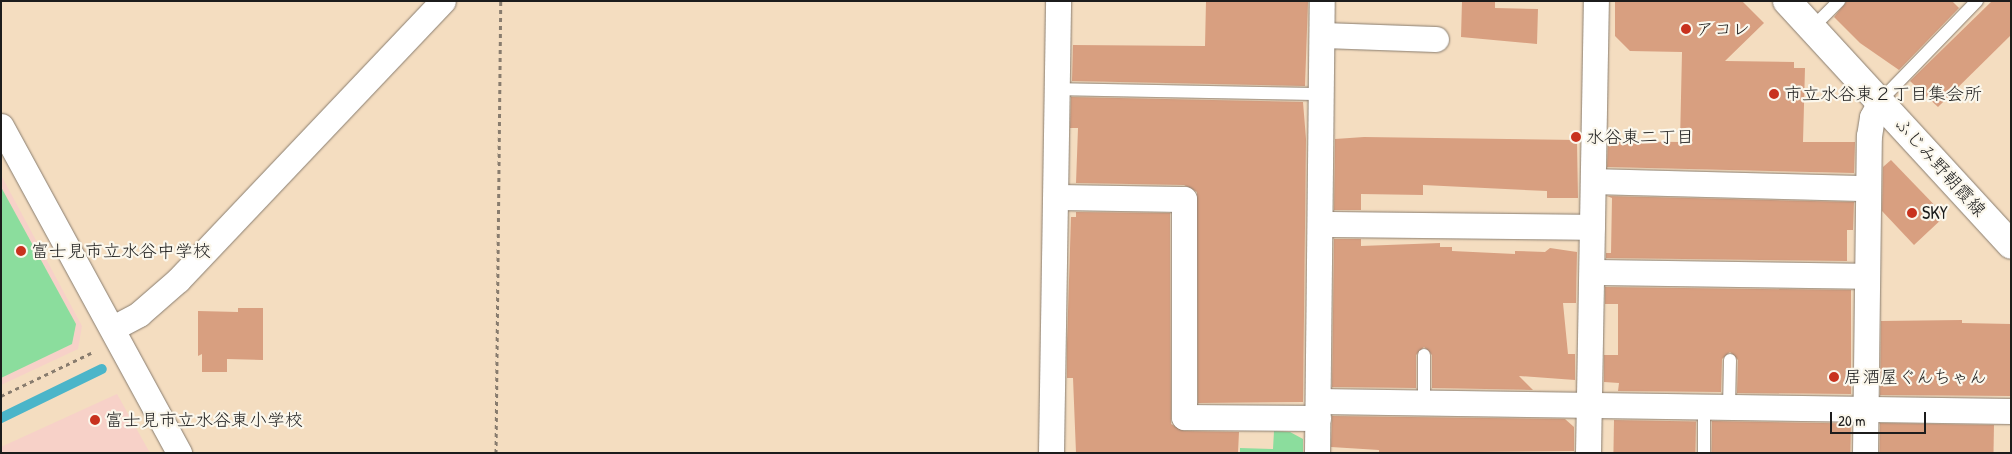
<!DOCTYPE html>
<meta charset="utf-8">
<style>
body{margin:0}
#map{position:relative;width:2012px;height:454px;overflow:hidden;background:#f4ddc0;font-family:"Patrick Hand","Klee One",sans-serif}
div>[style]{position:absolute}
.built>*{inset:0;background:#f7d1c8}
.green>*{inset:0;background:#8bdd9d}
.stream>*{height:10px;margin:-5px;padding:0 5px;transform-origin:5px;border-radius:5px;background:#4bb5c9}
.building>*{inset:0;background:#d89f80;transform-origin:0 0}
.path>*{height:3px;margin-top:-1.5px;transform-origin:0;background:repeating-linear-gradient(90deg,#887c6e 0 4px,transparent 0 8px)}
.roads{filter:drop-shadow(0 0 1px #887c6e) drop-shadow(0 0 1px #887c6e)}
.lane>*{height:12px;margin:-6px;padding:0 6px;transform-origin:6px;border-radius:6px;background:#fff}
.street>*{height:25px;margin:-12.5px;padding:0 12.5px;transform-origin:12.5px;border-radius:12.5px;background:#fff}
.secondary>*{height:28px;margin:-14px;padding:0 14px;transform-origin:14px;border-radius:14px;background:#fff}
.dots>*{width:14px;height:14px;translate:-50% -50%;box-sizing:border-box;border:2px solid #fbf7ec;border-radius:50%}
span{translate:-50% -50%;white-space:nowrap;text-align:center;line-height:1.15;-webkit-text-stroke:4.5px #fbf7ec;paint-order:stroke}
.poi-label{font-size:18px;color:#1c1c1c}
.left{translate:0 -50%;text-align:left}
.street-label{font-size:18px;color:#1c1c1c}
.frame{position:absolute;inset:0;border:2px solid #1c1c1c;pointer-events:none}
.scale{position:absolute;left:1830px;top:412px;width:96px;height:22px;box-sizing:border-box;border:2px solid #1c1c1c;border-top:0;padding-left:6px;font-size:15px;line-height:18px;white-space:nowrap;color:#1c1c1c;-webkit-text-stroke:4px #fbf7ec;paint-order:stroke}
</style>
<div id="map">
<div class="built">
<div style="clip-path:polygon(1px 175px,82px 326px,78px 349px,1px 385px)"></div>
<div style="clip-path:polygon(117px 394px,150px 453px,1px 453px,1px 447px)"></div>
</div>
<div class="green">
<div style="clip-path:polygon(1px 187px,76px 324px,72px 344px,1px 378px)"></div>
<div style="clip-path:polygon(1274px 431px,1290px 432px,1303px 439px,1303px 453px,1240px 453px,1240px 448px,1273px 449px)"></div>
</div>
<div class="stream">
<div style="left:1px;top:418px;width:112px;rotate:-25.9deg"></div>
</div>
<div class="building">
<div style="clip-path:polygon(1206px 1px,1308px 1px,1305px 86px,1072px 81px,1073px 45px,1205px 46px)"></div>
<div style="clip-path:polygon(1462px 1px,1495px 1px,1495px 8px,1538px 9px,1537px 44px,1461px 37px)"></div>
<div style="clip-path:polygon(1615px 1px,1742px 1px,1764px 23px,1725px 61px,1794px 62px,1794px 68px,1805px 68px,1803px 142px,1855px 142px,1854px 173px,1607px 167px,1608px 141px,1680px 142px,1682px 52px,1630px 51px,1615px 36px)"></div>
<div style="clip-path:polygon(1847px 1px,1952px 1px,1959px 8px,1899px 70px,1860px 43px,1834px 17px)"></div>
<div style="clip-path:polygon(1992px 1px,2011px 1px,2011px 35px,1938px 107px,1910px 81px)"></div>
<div style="clip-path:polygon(1071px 97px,1303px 102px,1306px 139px,1303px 402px,1198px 403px,1197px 192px,1184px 185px,1076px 183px,1078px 128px,1070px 128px)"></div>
<div style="clip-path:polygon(1364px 137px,1577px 140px,1578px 198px,1547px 198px,1547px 191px,1423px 185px,1423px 195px,1361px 194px,1361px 210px,1334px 210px,1335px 139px)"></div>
<div style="clip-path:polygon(1891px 160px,1945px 216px,1914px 245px,1882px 211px,1883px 167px)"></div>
<div style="clip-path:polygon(1607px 196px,1854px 202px,1853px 230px,1847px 230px,1847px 261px,1606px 258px,1606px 253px,1611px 253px,1612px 198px)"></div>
<div style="clip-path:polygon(1076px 212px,1170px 213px,1171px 424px,1184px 431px,1239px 432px,1238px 453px,1076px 453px,1073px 378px,1067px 378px,1067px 344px,1071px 217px,1076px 217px)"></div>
<div style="clip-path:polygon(1334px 239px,1361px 239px,1361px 246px,1440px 243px,1440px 247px,1452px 247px,1452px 251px,1515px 254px,1515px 251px,1545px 252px,1550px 248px,1577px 252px,1576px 303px,1563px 303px,1568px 354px,1575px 354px,1575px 380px,1519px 376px,1533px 390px,1432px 388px,1432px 355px,1424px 347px,1416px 355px,1416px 388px,1332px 387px)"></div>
<div style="clip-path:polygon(1605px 287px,1851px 290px,1851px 394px,1737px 393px,1738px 360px,1730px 352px,1722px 359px,1721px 392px,1618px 391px,1619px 383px,1604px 382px,1604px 355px,1618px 355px,1618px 304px,1605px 304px)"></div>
<div style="clip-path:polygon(238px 308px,263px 308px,263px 360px,227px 359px,227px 372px,202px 372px,202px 354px,198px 356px,198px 311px,238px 312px)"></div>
<div style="clip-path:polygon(1962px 320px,1962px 323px,2011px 324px,2011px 396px,1880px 395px,1881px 321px)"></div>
<div style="clip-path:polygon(1332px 416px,1565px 419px,1574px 427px,1574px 451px,1379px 453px,1379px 450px,1331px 447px)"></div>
<div style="left:1614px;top:420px;width:82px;height:32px;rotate:1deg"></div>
<div style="left:1712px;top:421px;width:139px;height:32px;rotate:1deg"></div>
<div style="left:1880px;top:423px;width:114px;height:30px;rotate:1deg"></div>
</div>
<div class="path">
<div style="left:1px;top:396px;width:100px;rotate:-25.5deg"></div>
<div style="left:496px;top:453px;width:452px;rotate:-89.4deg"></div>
</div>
<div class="roads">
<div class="lane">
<div style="left:1813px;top:27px;width:37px;rotate:-45deg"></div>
<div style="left:1057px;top:89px;width:264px;rotate:1.1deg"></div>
<div style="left:1881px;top:100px;width:138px;rotate:-45.9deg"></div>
<div style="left:1424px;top:355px;width:48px;rotate:90deg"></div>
<div style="left:1729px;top:408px;width:48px;rotate:-88.8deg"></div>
<div style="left:1704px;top:452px;width:44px;rotate:-90deg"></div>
</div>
<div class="street">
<div style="left:1322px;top:35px;width:114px;rotate:2deg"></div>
<div style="left:1px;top:126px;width:372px;rotate:61.4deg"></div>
<div style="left:1593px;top:181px;width:274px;rotate:1.5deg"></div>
<div style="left:1056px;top:197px;width:128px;rotate:0.9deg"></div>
<div style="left:1184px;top:199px;width:218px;rotate:90deg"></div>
<div style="left:1184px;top:417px;width:134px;rotate:0.4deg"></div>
<div style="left:1320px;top:224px;width:272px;rotate:0.6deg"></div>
<div style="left:1592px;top:272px;width:274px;rotate:0.8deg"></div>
<div style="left:113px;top:328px;width:30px;rotate:-28deg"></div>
<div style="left:139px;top:314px;width:52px;rotate:-41.1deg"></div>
<div style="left:178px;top:280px;width:385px;rotate:-46.5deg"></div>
<div style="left:1318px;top:401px;width:693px;rotate:0.83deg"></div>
<div style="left:1051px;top:453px;width:452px;rotate:-89.1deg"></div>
<div style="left:1317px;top:453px;width:452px;rotate:-89.4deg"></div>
<div style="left:1588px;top:453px;width:452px;rotate:-89deg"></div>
<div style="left:1865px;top:453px;width:317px;rotate:-89.3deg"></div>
<div style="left:1869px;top:136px;width:19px;rotate:-81deg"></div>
<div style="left:1872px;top:117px;width:19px;rotate:-62deg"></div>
</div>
<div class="secondary">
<div style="left:1787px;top:1px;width:331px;rotate:47.4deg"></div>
</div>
</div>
<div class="dots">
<div style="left:1686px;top:29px;background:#c8321e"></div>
<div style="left:1774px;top:94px;background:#c8321e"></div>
<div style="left:1576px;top:137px;background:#c8321e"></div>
<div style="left:1912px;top:213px;background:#c8321e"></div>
<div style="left:21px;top:251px;background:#c8321e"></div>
<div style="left:1834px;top:377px;background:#c8321e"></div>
<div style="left:95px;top:420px;background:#c8321e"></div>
</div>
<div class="poi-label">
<span class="left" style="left:1696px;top:29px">アコレ</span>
<span class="left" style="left:1784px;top:94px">市立水谷東２丁目集会所</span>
<span class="left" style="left:1586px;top:137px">水谷東二丁目</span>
<span class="left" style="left:1922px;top:213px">SKY</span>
<span class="left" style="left:31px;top:251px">富士見市立水谷中学校</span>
<span class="left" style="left:1844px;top:377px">居酒屋ぐんちゃん</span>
<span class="left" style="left:105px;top:420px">富士見市立水谷東小学校</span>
</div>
<div class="street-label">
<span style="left:1940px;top:167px;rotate:48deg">ふじみ野朝霞線</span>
</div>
<div class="frame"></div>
<div class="scale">20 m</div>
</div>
